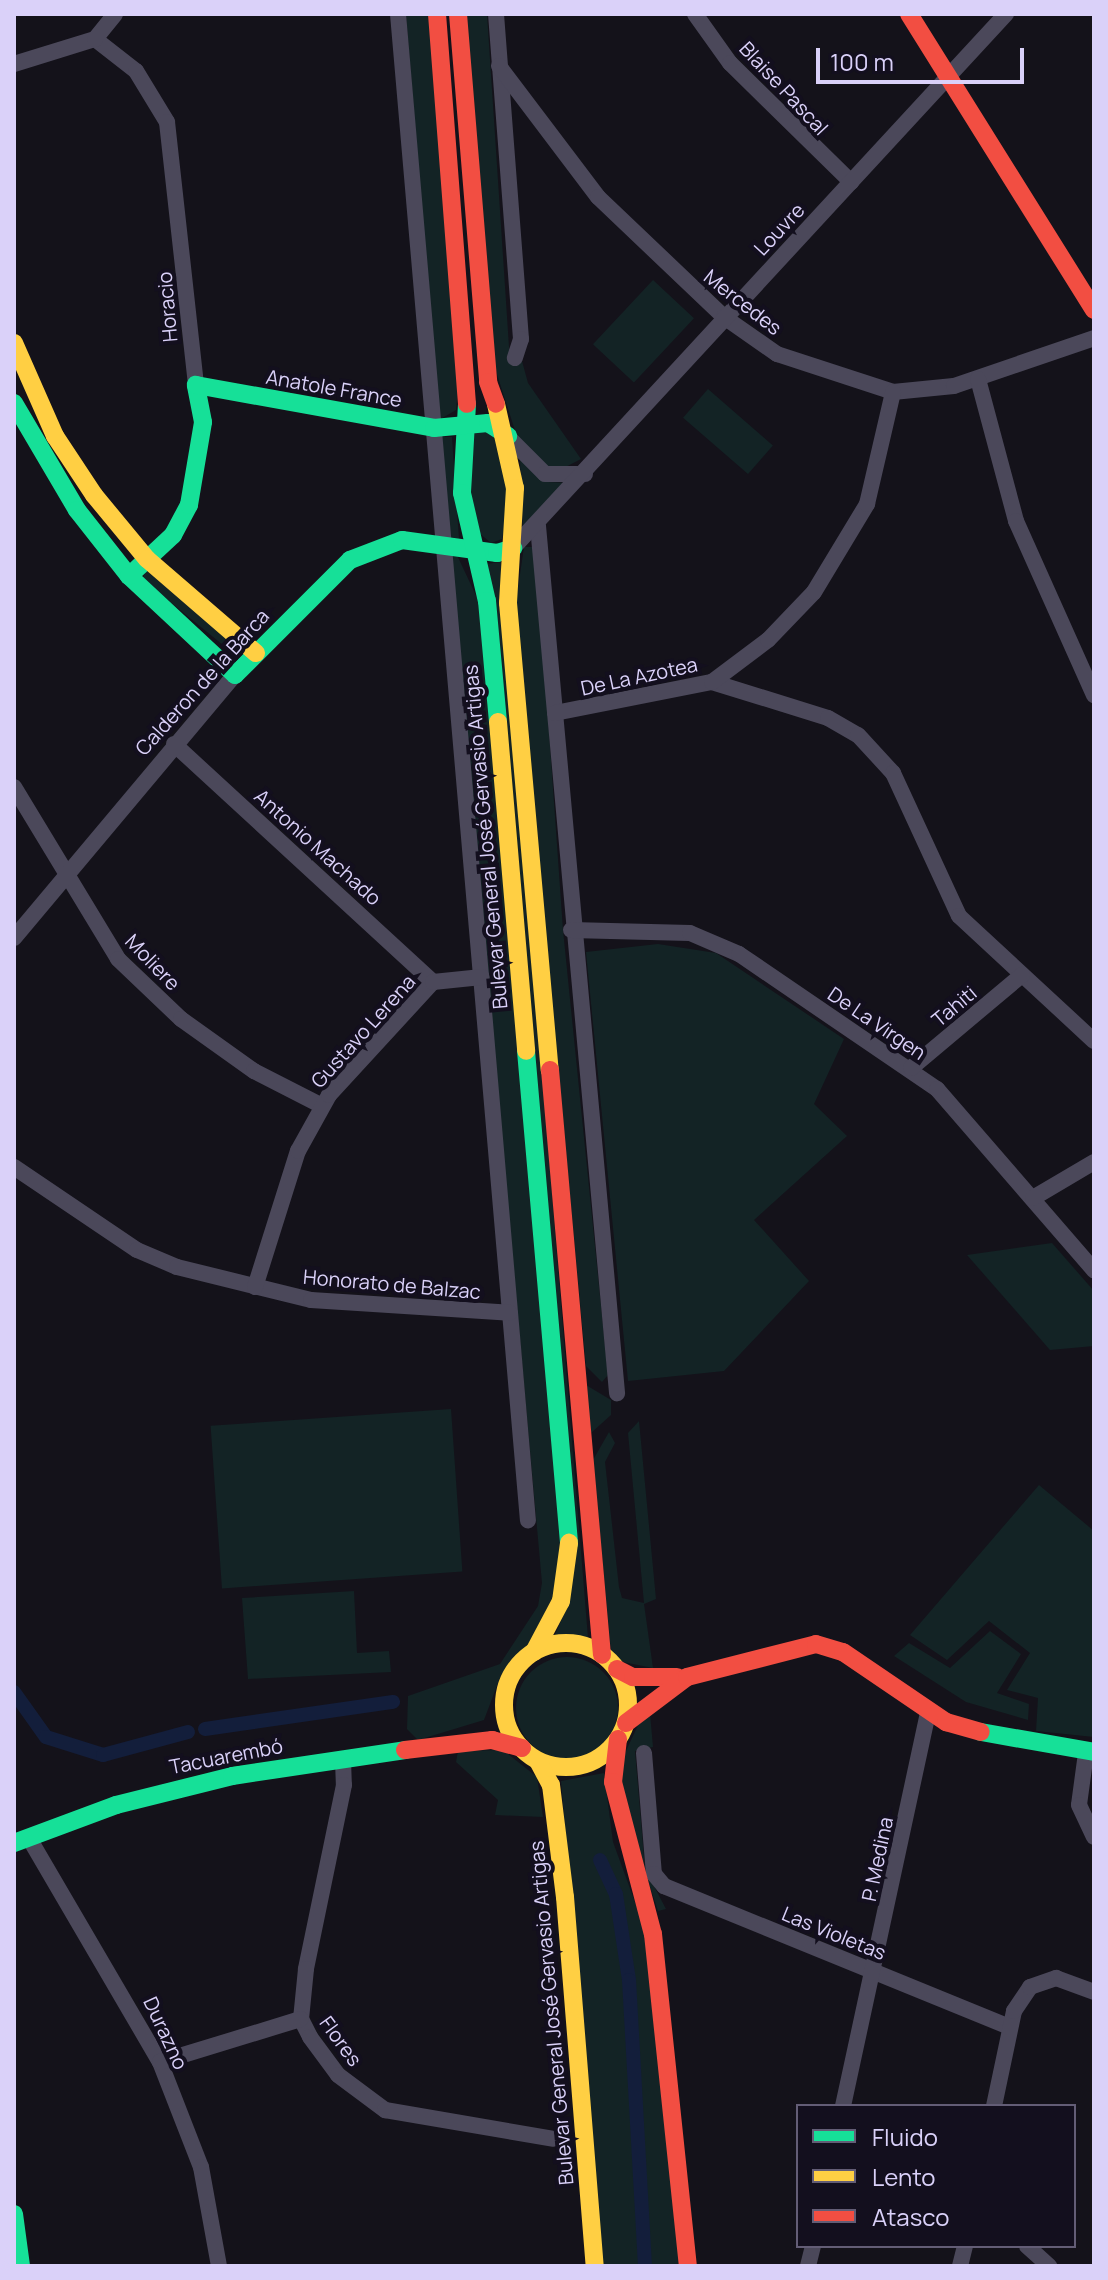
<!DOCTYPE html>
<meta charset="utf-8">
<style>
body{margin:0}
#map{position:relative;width:1108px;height:2280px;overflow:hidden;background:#14121a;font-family:Manrope,sans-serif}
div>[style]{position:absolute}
.green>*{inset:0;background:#132325;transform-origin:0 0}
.round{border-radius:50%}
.canal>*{height:14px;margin:-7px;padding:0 7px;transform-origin:7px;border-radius:7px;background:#131e3b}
.street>*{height:16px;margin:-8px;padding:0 8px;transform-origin:8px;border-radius:8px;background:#4b485a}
.fast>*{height:18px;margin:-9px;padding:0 9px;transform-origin:9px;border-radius:9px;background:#16e098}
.slow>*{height:18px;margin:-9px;padding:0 9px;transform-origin:9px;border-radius:9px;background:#ffcf43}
.slow>.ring{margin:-9px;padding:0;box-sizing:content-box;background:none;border:18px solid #ffcf43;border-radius:50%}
.jam>*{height:18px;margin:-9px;padding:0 9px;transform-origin:9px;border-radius:9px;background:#f24e42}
span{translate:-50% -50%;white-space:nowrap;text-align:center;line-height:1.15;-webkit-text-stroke:8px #130f1e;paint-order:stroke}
.street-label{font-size:20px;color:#dad1f9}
.frame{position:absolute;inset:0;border:16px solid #dad1f9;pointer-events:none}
.legend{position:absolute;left:796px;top:2104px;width:280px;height:144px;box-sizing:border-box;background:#130f1e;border:2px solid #635d76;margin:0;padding:10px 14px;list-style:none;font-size:24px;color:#dad1f9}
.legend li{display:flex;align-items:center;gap:16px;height:40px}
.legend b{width:40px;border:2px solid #635d76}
.scale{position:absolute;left:816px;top:48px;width:208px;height:36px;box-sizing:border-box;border:4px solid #dad1f9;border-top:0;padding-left:10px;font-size:24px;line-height:28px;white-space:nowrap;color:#dad1f9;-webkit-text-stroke:6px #130f1e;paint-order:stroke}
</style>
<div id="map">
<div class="green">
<div style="clip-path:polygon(406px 14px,430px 14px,461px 360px,456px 410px,439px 420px)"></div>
<div style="clip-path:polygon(463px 14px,487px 14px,510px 362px,522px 361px,528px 383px,581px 459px,554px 473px,518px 440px,495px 368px)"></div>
<div style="left:653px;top:280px;width:56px;height:88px;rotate:43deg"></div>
<div style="left:708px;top:389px;width:86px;height:38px;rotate:41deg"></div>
<div style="clip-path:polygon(485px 430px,501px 443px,509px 505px,502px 539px,491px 543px,472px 527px,472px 434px)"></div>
<div style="clip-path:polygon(441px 437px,452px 437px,459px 539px,446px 536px)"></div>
<div style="clip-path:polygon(520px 459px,548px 482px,570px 483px,523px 536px)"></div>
<div style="clip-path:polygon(524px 547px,536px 547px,563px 930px,608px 1375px,602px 1382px,586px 1366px,515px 608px)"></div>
<div style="clip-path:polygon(456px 553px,480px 604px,562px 1549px,556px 1591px,530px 1642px,501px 1675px,484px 1720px,418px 1740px,407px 1729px,408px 1696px,500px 1664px,538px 1606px,542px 1583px,449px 554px)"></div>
<div style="clip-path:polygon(501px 562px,588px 1638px,587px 1639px,554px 1637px,567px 1607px,486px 564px)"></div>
<div style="clip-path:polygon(147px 570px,235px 646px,234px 654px,142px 579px)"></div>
<div style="clip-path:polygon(658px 944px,716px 953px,844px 1039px,814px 1104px,847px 1136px,754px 1220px,809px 1281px,724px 1371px,628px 1381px,586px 952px)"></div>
<div style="clip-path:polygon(1052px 1243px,1094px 1291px,1094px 1346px,1050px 1350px,967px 1255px)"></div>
<div style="clip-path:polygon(586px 1385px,611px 1400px,611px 1415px,591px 1433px)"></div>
<div style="left:451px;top:1409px;width:163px;height:241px;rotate:86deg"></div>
<div style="clip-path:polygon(639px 1421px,656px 1599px,644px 1604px,653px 1668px,623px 1662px,611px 1651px,593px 1460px,609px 1432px,615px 1443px,605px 1462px,619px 1587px,622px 1598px,644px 1603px,628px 1433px)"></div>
<div style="clip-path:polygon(1039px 1485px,1094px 1531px,1094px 1737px,1036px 1731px,1038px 1698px,1007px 1690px,1030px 1653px,989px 1621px,947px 1660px,910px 1635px)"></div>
<div style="clip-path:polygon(354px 1591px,357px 1653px,389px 1651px,391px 1672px,248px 1679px,242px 1598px)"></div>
<div style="clip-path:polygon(990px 1631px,1021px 1654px,997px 1693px,1029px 1704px,1028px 1720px,966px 1702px,894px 1656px,909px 1643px,950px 1668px)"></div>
<div class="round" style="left:516px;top:1657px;width:102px;height:102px"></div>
<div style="clip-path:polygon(649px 1702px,653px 1747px,635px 1751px,645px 1869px,666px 1909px,658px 1911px,620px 1797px,624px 1755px)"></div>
<div style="clip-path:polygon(503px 1750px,537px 1777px,543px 1817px,495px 1815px,498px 1800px,456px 1762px,458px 1751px)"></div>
<div style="clip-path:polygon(604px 1773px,613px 1842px,647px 1935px,680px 2266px,603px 2266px,561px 1781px)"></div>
</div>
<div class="canal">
<div style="left:14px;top:1692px;width:55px;rotate:54.6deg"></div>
<div style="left:46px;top:1737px;width:60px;rotate:17.5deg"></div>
<div style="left:103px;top:1755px;width:88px;rotate:-15.1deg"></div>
<div style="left:205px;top:1729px;width:190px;rotate:-8.2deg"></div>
<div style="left:600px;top:1860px;width:38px;rotate:65deg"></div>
<div style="left:616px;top:1894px;width:87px;rotate:81.4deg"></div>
<div style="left:629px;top:1980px;width:286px;rotate:86.8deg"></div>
</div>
<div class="street">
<div style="left:398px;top:14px;width:1512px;rotate:85.07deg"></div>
<div style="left:496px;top:14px;width:326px;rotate:85.6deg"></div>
<div style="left:521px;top:339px;width:20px;rotate:108deg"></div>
<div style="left:695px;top:14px;width:60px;rotate:54.5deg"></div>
<div style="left:730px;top:63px;width:170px;rotate:44.5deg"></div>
<div style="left:95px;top:39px;width:52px;rotate:38deg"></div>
<div style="left:136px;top:71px;width:60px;rotate:58.7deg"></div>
<div style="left:167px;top:122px;width:265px;rotate:83.7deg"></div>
<div style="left:14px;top:64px;width:85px;rotate:-17.2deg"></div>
<div style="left:95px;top:39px;width:32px;rotate:-51deg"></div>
<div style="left:499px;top:66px;width:164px;rotate:52.9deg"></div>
<div style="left:598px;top:197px;width:174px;rotate:43.6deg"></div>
<div style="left:724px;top:317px;width:65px;rotate:34.9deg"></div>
<div style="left:777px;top:354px;width:122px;rotate:18.1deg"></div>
<div style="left:893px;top:392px;width:61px;rotate:-5.6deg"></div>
<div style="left:954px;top:386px;width:148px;rotate:-18.9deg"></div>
<div style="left:978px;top:379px;width:147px;rotate:75deg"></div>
<div style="left:1016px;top:521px;width:191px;rotate:65.9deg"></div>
<div style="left:508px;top:437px;width:52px;rotate:45deg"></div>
<div style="left:545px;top:474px;width:40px"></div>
<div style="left:538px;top:526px;width:871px;rotate:84.79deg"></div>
<div style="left:513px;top:548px;width:727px;rotate:-47.29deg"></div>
<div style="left:712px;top:682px;width:121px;rotate:17.2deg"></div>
<div style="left:828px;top:718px;width:34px;rotate:30deg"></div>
<div style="left:858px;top:735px;width:52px;rotate:47.4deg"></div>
<div style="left:893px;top:773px;width:157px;rotate:65.2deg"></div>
<div style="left:959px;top:916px;width:184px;rotate:42.8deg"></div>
<div style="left:555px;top:713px;width:160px;rotate:-11.2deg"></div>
<div style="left:712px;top:682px;width:70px;rotate:-36.9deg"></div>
<div style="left:768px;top:640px;width:66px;rotate:-46.2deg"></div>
<div style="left:814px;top:592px;width:103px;rotate:-58.9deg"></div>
<div style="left:867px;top:504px;width:115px;rotate:-76.9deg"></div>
<div style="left:174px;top:744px;width:352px;rotate:42.6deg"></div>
<div style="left:14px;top:787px;width:201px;rotate:58.8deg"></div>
<div style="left:118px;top:959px;width:87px;rotate:43.6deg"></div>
<div style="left:181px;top:1019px;width:90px;rotate:35.5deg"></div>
<div style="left:254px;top:1071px;width:76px;rotate:27.2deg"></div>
<div style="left:571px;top:930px;width:119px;rotate:1.4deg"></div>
<div style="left:690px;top:933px;width:53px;rotate:23.2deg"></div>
<div style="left:739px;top:954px;width:240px;rotate:34.3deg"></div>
<div style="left:937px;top:1089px;width:240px;rotate:49.1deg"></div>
<div style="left:14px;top:938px;width:344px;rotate:-50deg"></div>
<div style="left:911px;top:1068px;width:145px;rotate:-40deg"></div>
<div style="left:14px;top:1167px;width:148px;rotate:34deg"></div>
<div style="left:137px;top:1250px;width:43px;rotate:23deg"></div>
<div style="left:177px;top:1267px;width:138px;rotate:13.8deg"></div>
<div style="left:311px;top:1300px;width:199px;rotate:3.7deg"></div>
<div style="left:1033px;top:1198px;width:71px;rotate:-30.5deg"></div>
<div style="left:255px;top:1287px;width:143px;rotate:-72.5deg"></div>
<div style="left:298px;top:1151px;width:64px;rotate:-61deg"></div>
<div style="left:329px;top:1095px;width:154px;rotate:-47.4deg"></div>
<div style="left:433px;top:982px;width:49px;rotate:-5.8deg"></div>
<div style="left:644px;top:1753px;width:121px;rotate:85.3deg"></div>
<div style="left:654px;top:1874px;width:16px;rotate:50deg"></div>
<div style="left:664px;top:1886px;width:373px;rotate:22.2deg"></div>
<div style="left:1086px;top:1753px;width:52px;rotate:97.7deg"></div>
<div style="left:1079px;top:1805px;width:35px;rotate:65deg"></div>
<div style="left:343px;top:1760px;width:25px;rotate:88deg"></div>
<div style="left:344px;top:1785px;width:188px;rotate:101.7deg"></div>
<div style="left:306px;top:1969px;width:50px;rotate:95.7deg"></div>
<div style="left:301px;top:2019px;width:20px;rotate:63deg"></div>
<div style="left:310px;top:2037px;width:47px;rotate:53.6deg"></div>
<div style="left:338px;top:2075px;width:59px;rotate:36.7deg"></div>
<div style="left:385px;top:2110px;width:171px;rotate:9.7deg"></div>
<div style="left:29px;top:1838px;width:259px;rotate:59.7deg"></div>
<div style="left:160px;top:2062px;width:113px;rotate:68.7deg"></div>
<div style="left:201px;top:2167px;width:101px;rotate:79.7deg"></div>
<div style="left:160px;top:2062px;width:147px;rotate:-17deg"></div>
<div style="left:843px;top:2106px;width:401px;rotate:-77.8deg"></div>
<div style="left:994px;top:2106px;width:97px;rotate:-78.1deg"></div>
<div style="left:1014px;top:2011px;width:29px;rotate:-56deg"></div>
<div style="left:1030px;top:1987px;width:28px;rotate:-19deg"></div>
<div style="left:1056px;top:1978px;width:40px;rotate:20.2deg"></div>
<div style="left:1027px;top:2246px;width:30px;rotate:42deg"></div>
<div style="left:808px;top:2266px;width:21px;rotate:-76deg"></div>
<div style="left:960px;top:2266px;width:21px;rotate:-76deg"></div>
</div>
<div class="fast">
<div style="left:14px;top:403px;width:124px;rotate:59.5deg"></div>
<div style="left:77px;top:510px;width:84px;rotate:51.8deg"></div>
<div style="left:129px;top:576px;width:145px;rotate:43deg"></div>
<div style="left:235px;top:675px;width:163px;rotate:-45deg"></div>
<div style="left:350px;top:560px;width:56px;rotate:-21deg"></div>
<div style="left:402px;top:540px;width:96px;rotate:7.8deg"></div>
<div style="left:497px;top:553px;width:17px;rotate:-17deg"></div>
<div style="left:467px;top:404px;width:89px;rotate:93.2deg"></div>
<div style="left:462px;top:493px;width:111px;rotate:77deg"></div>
<div style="left:487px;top:601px;width:121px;rotate:84.8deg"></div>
<div style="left:129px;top:576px;width:60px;rotate:-43deg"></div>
<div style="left:173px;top:535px;width:34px;rotate:-62deg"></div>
<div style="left:189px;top:505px;width:84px;rotate:-80.4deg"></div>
<div style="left:203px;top:422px;width:38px;rotate:-101deg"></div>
<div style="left:196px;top:385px;width:242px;rotate:10.2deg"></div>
<div style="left:434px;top:428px;width:54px;rotate:-5.3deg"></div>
<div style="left:488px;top:423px;width:24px;rotate:33deg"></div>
<div style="left:526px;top:1051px;width:494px;rotate:85deg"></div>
<div style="left:981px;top:1732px;width:115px;rotate:10deg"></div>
<div style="left:14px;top:1843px;width:109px;rotate:-20.4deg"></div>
<div style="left:116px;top:1805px;width:120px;rotate:-14deg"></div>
<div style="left:232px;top:1776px;width:175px;rotate:-8.5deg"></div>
<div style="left:14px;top:2214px;width:52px;rotate:82.3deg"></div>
</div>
<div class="slow">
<div style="left:14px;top:343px;width:102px;rotate:66.2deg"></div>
<div style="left:55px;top:436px;width:71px;rotate:56.5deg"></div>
<div style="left:94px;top:495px;width:83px;rotate:50.4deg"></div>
<div style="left:147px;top:559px;width:144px;rotate:40.8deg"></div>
<div style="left:496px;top:404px;width:86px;rotate:77.3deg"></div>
<div style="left:515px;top:488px;width:115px;rotate:93.5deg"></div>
<div style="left:508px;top:603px;width:469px;rotate:84.9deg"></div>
<div style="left:498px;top:722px;width:330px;rotate:85.1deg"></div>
<div class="ring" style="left:504px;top:1643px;width:106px;height:106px"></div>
<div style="left:534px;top:1652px;width:58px;rotate:-62.1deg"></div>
<div style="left:561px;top:1601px;width:59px;rotate:-82.1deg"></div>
<div style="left:538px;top:1761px;width:27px;rotate:62deg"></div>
<div style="left:551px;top:1785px;width:113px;rotate:82.9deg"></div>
<div style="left:565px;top:1897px;width:370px;rotate:85.4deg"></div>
</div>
<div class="jam">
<div style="left:437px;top:14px;width:391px;rotate:85.6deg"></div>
<div style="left:458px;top:14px;width:369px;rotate:85.3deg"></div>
<div style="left:488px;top:382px;width:23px;rotate:70deg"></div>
<div style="left:909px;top:14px;width:349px;rotate:58deg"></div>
<div style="left:550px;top:1070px;width:587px;rotate:84.92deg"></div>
<div style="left:617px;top:1669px;width:18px;rotate:27deg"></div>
<div style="left:633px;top:1677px;width:44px"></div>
<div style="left:626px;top:1723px;width:76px;rotate:-37deg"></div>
<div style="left:687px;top:1677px;width:133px;rotate:-14.3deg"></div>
<div style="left:816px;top:1644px;width:28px;rotate:17deg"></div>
<div style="left:843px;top:1652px;width:125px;rotate:34.2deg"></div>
<div style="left:946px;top:1722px;width:36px;rotate:16deg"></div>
<div style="left:618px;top:1739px;width:43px;rotate:96.6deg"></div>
<div style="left:613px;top:1782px;width:157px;rotate:75.3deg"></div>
<div style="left:653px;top:1934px;width:334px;rotate:84deg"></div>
<div style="left:405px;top:1750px;width:88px;rotate:-6.6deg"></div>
<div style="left:492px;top:1740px;width:31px;rotate:15deg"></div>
</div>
<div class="street-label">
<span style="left:784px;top:88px;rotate:47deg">Blaise Pascal</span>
<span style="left:779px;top:229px;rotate:-47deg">Louvre</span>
<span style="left:743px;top:302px;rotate:38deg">Mercedes</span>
<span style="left:167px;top:307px;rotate:-95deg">Horacio</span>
<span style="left:334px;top:388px;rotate:10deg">Anatole France</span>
<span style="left:639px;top:676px;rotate:-12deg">De La Azotea</span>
<span style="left:202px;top:682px;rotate:-48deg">Calderon de la Barca</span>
<span style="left:485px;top:837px;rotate:-95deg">Bulevar General José Gervasio Artigas</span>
<span style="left:318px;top:847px;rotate:42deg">Antonio Machado</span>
<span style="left:153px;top:962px;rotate:46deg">Moliere</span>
<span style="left:954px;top:1006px;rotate:-40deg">Tahiti</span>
<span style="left:877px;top:1023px;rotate:34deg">De La Virgen</span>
<span style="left:363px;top:1031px;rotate:-48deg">Gustavo Lerena</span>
<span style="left:392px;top:1284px;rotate:5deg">Honorato de Balzac</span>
<span style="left:226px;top:1756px;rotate:-11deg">Tacuarembó</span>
<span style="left:877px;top:1859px;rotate:-78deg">P. Medina</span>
<span style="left:834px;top:1933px;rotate:22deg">Las Violetas</span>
<span style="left:551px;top:2013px;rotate:-95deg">Bulevar General José Gervasio Artigas</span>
<span style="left:166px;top:2033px;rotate:65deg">Durazno</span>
<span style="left:341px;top:2041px;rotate:54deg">Flores</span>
</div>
<div class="frame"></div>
<ul class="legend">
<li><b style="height:10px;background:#16e098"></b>Fluido</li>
<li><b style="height:10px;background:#ffcf43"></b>Lento</li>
<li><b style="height:10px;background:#f24e42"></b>Atasco</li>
</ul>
<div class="scale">100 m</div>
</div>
